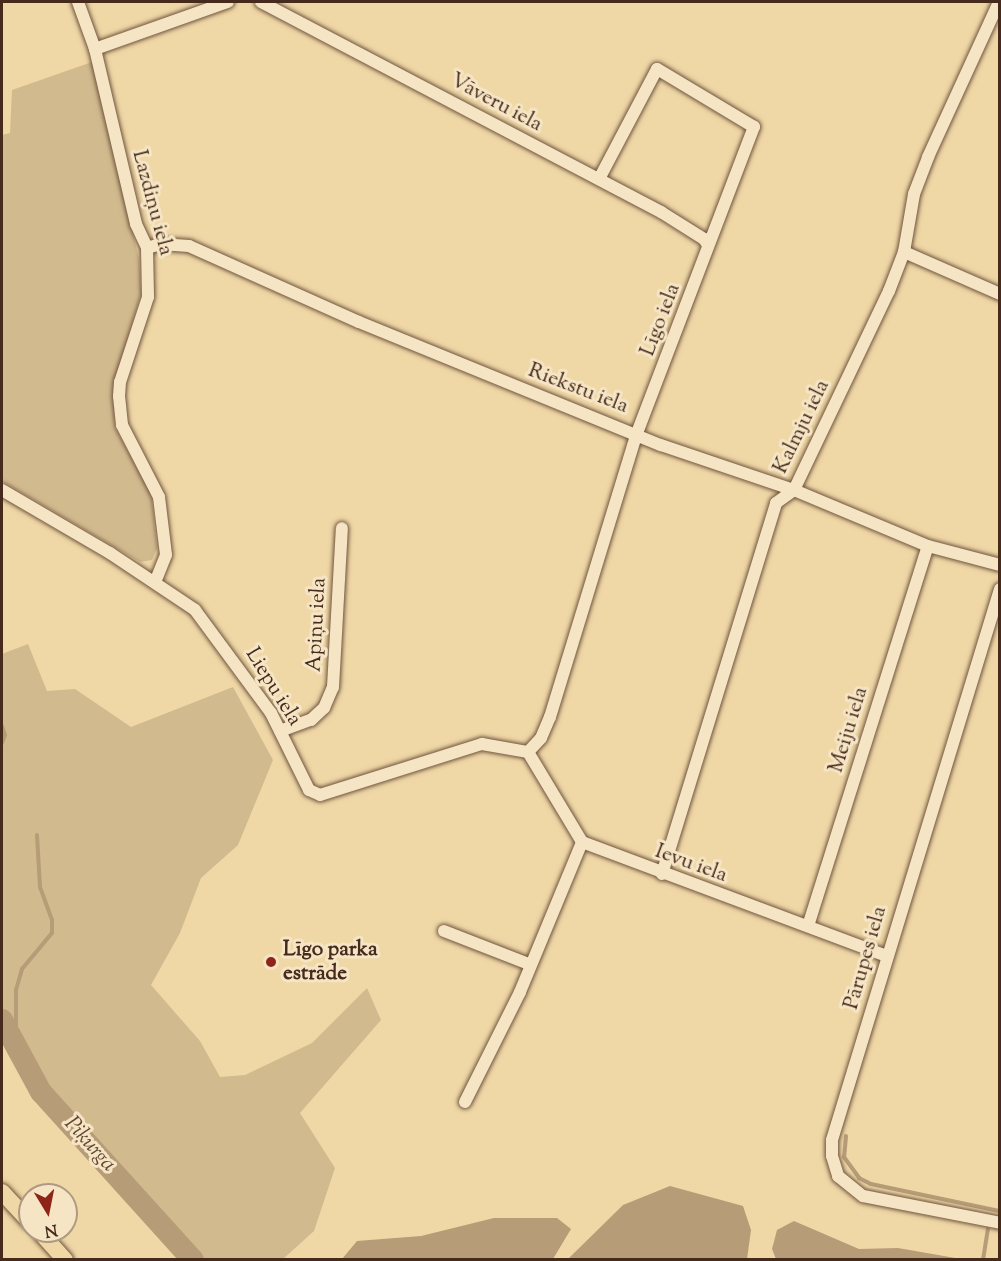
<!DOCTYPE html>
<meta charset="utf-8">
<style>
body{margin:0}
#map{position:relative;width:1001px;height:1261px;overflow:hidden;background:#efd7a6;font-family:"Sorts Mill Goudy",serif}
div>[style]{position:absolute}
.green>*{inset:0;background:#d2ba8f}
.water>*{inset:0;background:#b69c77}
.stream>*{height:4px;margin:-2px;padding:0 2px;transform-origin:2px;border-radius:2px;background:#b69c77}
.river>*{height:22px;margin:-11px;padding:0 11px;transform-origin:11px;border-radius:11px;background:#b69c77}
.roads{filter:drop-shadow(0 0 2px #70553e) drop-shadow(0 0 2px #70553e)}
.minor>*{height:12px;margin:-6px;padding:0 6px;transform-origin:6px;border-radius:6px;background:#f5e5c5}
.major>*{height:16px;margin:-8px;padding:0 8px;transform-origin:8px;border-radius:8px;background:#efd7a6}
.dots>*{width:16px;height:16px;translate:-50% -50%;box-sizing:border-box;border:3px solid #f5e5c5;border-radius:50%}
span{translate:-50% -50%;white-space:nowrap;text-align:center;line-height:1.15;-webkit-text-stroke:6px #f5e5c5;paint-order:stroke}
.street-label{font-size:21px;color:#462a1c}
.poi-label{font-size:21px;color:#462a1c;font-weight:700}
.left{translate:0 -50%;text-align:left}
.water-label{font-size:22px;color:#624633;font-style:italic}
.frame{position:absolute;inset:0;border:3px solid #462a1c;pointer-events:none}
.north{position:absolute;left:18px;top:1183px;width:60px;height:60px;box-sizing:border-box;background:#f5e5c5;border:2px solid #af9a81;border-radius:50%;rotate:170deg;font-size:16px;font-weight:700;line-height:24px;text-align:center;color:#462a1c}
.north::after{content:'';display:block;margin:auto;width:21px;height:27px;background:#8f2418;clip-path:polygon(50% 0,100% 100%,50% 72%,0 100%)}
</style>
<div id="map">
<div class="green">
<div style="clip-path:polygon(92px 62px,139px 259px,141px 293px,113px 389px,115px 428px,151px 493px,157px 548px,152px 560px,140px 562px,2px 481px,2px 135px,10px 133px,12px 90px)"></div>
<div style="clip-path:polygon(28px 644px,47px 691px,75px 689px,131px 727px,233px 687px,273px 760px,238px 845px,201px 878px,180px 933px,151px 985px,200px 1041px,220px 1077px,245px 1075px,312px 1043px,367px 988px,381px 1020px,300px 1113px,335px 1168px,314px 1231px,283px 1259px,191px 1259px,35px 1098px,2px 1034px,2px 654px)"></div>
</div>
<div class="water">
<div style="clip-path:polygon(670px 1186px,743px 1206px,751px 1230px,747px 1259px,568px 1259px,623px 1205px)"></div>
<div style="clip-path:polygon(494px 1218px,557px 1218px,571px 1229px,553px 1259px,342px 1259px,357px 1241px,421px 1236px)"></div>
<div style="clip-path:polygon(794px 1221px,859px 1249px,898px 1248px,961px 1259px,776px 1259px,772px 1249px,777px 1230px)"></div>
</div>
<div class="stream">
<div style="left:2px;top:726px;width:9px;rotate:72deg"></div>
<div style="left:5px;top:735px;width:9px;rotate:111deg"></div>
<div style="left:9px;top:1033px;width:10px;rotate:-45deg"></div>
<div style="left:16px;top:1026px;width:36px;rotate:-90deg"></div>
<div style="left:16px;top:990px;width:22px;rotate:-74deg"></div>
<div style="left:22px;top:969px;width:47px;rotate:-50.2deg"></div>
<div style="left:52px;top:933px;width:13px;rotate:-90deg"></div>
<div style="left:52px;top:920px;width:35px;rotate:-110deg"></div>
<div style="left:40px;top:887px;width:52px;rotate:-93.3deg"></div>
<div style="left:846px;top:1136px;width:21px;rotate:95deg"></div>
<div style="left:844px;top:1157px;width:26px;rotate:54deg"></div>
<div style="left:859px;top:1178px;width:13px;rotate:27deg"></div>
<div style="left:871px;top:1184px;width:131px;rotate:11.9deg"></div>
<div style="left:983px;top:1260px;width:31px;rotate:-81deg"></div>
</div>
<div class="river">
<div style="left:2px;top:1020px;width:82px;rotate:61.6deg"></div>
<div style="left:41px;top:1092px;width:227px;rotate:47.9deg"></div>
</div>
<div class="roads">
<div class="minor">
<div style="left:78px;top:2px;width:50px;rotate:70.1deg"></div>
<div style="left:95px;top:49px;width:180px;rotate:76.8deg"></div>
<div style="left:136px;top:224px;width:26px;rotate:65deg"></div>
<div style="left:147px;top:248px;width:49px;rotate:88.8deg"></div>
<div style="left:148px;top:297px;width:89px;rotate:108.2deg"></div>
<div style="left:120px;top:382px;width:14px;rotate:94deg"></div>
<div style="left:119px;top:396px;width:29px;rotate:84deg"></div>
<div style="left:122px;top:425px;width:81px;rotate:62.8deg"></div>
<div style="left:159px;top:497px;width:58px;rotate:83.1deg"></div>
<div style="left:166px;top:555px;width:29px;rotate:112deg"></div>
<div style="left:261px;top:2px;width:452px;rotate:27.7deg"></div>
<div style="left:661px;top:212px;width:51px;rotate:32.1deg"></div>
<div style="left:704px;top:239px;width:7px;rotate:56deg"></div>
<div style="left:95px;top:49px;width:141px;rotate:-19.5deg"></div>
<div style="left:147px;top:248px;width:14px;rotate:-17deg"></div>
<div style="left:160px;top:244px;width:29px;rotate:4deg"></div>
<div style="left:189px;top:246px;width:186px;rotate:24.1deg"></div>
<div style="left:359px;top:322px;width:326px;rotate:22.2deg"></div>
<div style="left:661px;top:445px;width:140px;rotate:18.7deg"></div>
<div style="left:794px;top:490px;width:145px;rotate:22.7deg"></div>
<div style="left:928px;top:546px;width:74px;rotate:14.8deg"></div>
<div style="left:904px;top:252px;width:105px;rotate:23.6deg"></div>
<div style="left:2px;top:490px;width:125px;rotate:30.3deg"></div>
<div style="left:110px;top:553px;width:102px;rotate:33.8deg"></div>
<div style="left:195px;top:610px;width:128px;rotate:53.6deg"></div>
<div style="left:271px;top:713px;width:86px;rotate:63.7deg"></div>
<div style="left:309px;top:790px;width:12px;rotate:24deg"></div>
<div style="left:320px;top:795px;width:170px;rotate:-17.5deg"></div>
<div style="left:482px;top:744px;width:47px;rotate:9.9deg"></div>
<div style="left:1000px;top:589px;width:576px;rotate:106.96deg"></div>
<div style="left:832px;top:1140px;width:16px;rotate:90deg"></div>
<div style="left:832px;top:1156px;width:21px;rotate:73deg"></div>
<div style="left:838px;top:1176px;width:32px;rotate:39deg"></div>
<div style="left:863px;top:1196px;width:140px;rotate:11.1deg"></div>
<div style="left:280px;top:731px;width:33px;rotate:-20deg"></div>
<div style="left:311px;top:720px;width:18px;rotate:-43deg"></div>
<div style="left:324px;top:708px;width:23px;rotate:-67deg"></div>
<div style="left:333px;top:687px;width:159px;rotate:-86.8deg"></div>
<div style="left:528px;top:752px;width:19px;rotate:-47deg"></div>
<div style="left:541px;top:738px;width:23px;rotate:-67deg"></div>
<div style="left:550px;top:717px;width:297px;rotate:-73deg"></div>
<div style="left:637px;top:433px;width:328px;rotate:-69.1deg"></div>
<div style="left:754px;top:127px;width:113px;rotate:-149.1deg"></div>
<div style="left:657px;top:69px;width:124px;rotate:117.8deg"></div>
<div style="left:528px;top:752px;width:105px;rotate:59deg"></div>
<div style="left:582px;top:842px;width:326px;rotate:20.5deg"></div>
<div style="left:662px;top:874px;width:388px;rotate:-72.9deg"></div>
<div style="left:776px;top:503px;width:22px;rotate:-36deg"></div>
<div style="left:794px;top:490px;width:221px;rotate:-64.5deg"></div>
<div style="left:889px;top:291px;width:42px;rotate:-69deg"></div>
<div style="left:904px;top:252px;width:59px;rotate:-80.2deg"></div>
<div style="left:914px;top:194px;width:40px;rotate:-69deg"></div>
<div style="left:928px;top:157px;width:170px;rotate:-65.4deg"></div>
<div style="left:808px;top:926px;width:398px;rotate:-72.5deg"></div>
<div style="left:444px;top:931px;width:93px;rotate:21.3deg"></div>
<div style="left:465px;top:1102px;width:123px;rotate:-63.4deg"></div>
<div style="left:520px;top:992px;width:162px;rotate:-67.5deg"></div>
</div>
<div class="major">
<div style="left:2px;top:1192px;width:41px;rotate:47deg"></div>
<div style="left:39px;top:1231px;width:39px;rotate:48deg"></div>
</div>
</div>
<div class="dots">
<div style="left:271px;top:962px;background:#8f2418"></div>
</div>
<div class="street-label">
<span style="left:496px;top:103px;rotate:28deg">Vāveru iela</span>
<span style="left:152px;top:203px;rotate:75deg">Lazdiņu iela</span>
<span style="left:661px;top:320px;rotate:-69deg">Līgo iela</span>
<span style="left:578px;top:389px;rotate:21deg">Riekstu iela</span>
<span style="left:802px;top:427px;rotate:-64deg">Kalmju iela</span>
<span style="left:317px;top:625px;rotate:-87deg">Apiņu iela</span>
<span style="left:273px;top:687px;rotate:58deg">Liepu iela</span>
<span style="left:849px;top:730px;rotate:-73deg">Meiju iela</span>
<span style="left:691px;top:864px;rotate:20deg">Ievu iela</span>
<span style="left:866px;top:958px;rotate:-74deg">Pārupes iela</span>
</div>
<div class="poi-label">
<span class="left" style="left:283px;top:962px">Līgo parka<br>estrāde</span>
</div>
<div class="water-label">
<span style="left:89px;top:1145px;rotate:48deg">Piķurga</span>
</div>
<div class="frame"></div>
<div class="north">N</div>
</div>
